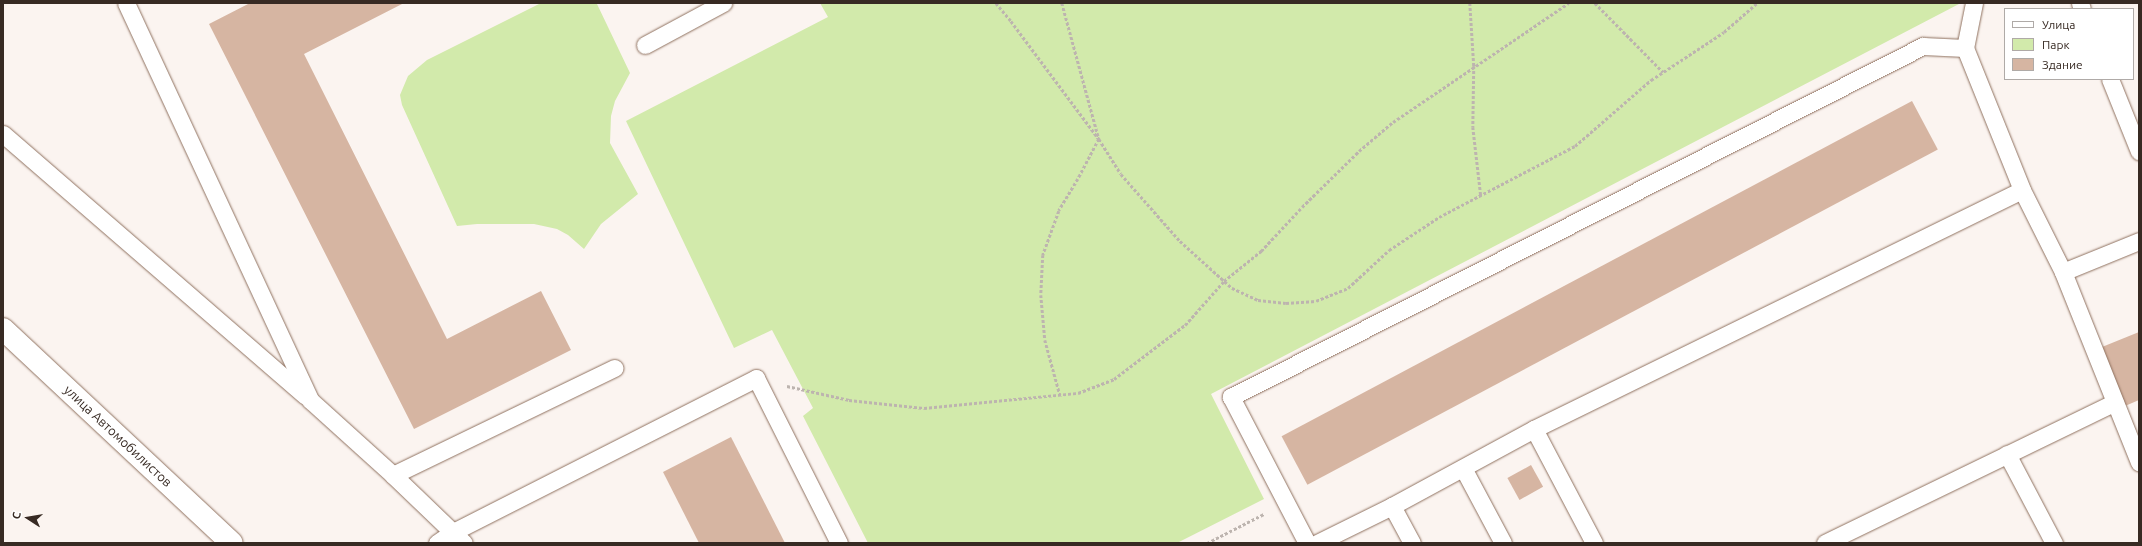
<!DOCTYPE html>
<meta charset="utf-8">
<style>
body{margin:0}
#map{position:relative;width:2142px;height:546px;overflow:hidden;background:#fbf4f0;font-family:Ubuntu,sans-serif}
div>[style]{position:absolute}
.green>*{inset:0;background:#d2eaab}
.building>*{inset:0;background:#d6b5a2;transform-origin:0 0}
.path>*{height:2.5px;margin-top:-1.25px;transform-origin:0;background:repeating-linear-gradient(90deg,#bdb4af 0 3px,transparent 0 5px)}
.roads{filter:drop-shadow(0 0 1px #8f715f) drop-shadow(0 0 1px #8f715f)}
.lane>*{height:17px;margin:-8.5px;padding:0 8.5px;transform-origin:8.5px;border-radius:8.5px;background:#fff}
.secondary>*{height:22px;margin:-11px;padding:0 11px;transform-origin:11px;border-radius:11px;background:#fff}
span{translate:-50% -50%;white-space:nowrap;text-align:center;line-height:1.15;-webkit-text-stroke:4px #fff;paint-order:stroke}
.street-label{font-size:13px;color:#372a23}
.frame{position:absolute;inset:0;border:4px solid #372a23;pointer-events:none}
.legend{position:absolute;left:2004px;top:8px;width:130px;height:72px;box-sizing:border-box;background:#fff;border:1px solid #afaaa7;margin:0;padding:5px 7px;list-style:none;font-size:12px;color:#372a23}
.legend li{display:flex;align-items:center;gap:8px;height:20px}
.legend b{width:20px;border:1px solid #afaaa7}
.north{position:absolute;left:8px;top:498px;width:40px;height:40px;-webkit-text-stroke:3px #fff;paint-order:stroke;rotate:282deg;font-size:11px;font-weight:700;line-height:16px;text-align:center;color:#372a23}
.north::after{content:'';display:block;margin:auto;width:14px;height:18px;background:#372a23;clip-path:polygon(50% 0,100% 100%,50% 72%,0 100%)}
</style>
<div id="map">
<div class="green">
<div style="clip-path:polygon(541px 3px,597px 4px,630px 73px,615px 101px,611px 116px,610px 143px,638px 194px,601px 224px,584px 249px,568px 235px,557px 229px,534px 224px,477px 224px,457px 226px,402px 105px,400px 95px,408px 76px,427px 60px)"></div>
<div style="clip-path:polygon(820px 3px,1958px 3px,1959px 4px,1211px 394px,1264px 499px,1177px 543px,868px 543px,803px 416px,813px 408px,772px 330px,734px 348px,626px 121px,828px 17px)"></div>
</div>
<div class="building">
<div style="clip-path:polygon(250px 3px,404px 3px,304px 54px,447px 339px,541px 291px,571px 350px,414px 429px,209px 24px)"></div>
<div style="left:1912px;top:101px;width:55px;height:714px;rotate:62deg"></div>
<div style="clip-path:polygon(2139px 332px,2139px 400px,2125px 406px,2102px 347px)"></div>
<div style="clip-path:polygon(731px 437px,785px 543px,699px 543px,663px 472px)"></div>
<div style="left:1531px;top:465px;width:25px;height:27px;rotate:61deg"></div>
</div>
<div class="path">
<div style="left:996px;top:3px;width:23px;rotate:50deg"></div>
<div style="left:1011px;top:21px;width:147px;rotate:53.3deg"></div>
<div style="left:1099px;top:139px;width:45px;rotate:117.7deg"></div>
<div style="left:1078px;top:179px;width:37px;rotate:121deg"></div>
<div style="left:1059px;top:211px;width:47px;rotate:110deg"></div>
<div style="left:1043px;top:255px;width:40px;rotate:92.9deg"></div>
<div style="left:1041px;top:295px;width:45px;rotate:84.9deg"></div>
<div style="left:1045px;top:340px;width:57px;rotate:74.7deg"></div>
<div style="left:1062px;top:3px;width:141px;rotate:74.8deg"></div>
<div style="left:1099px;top:139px;width:41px;rotate:57.8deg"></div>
<div style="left:1121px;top:174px;width:89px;rotate:48.6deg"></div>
<div style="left:1180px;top:241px;width:70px;rotate:42.1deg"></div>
<div style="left:1232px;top:288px;width:29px;rotate:25deg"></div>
<div style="left:1258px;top:300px;width:28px;rotate:6deg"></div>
<div style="left:1286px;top:303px;width:30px;rotate:-4deg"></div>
<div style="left:1316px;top:301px;width:35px;rotate:-22deg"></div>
<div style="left:1348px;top:288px;width:56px;rotate:-42.8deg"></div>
<div style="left:1389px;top:250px;width:60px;rotate:-33.4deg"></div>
<div style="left:1439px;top:217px;width:153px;rotate:-27.6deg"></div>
<div style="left:1575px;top:146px;width:101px;rotate:-41deg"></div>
<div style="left:1651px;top:80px;width:87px;rotate:-33.3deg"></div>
<div style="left:1724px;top:32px;width:44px;rotate:-41.3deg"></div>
<div style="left:1470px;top:3px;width:63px;rotate:86.4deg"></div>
<div style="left:1474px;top:66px;width:61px;rotate:90.9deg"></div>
<div style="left:1473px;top:127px;width:69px;rotate:83.4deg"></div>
<div style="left:1595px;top:3px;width:97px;rotate:45.4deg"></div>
<div style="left:787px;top:386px;width:64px;rotate:12.7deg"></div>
<div style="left:849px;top:400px;width:75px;rotate:6.1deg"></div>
<div style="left:924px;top:408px;width:155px;rotate:-5.6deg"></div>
<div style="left:1078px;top:393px;width:39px;rotate:-21deg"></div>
<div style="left:1114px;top:379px;width:89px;rotate:-37.3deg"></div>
<div style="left:1185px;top:325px;width:59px;rotate:-48.4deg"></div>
<div style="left:1224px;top:281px;width:48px;rotate:-39deg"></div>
<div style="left:1261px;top:251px;width:60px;rotate:-47deg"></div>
<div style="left:1302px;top:207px;width:80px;rotate:-44.5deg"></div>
<div style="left:1359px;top:151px;width:45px;rotate:-40.5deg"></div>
<div style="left:1393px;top:122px;width:212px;rotate:-34.1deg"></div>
<div style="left:1207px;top:543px;width:64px;rotate:-27deg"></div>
</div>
<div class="roads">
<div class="lane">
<div style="left:126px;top:3px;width:438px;rotate:65.1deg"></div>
<div style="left:310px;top:400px;width:112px;rotate:42.1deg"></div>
<div style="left:393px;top:475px;width:98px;rotate:43.8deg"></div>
<div style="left:2080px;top:3px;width:6px;rotate:72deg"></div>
<div style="left:645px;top:45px;width:89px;rotate:-28.3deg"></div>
<div style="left:1965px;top:48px;width:46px;rotate:-78.7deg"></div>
<div style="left:2110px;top:79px;width:78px;rotate:68.1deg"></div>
<div style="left:3px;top:134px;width:400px;rotate:40.9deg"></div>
<div style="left:2139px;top:241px;width:82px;rotate:157.8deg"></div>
<div style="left:2063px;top:272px;width:205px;rotate:68.2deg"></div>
<div style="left:1534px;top:429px;width:129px;rotate:62.2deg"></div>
<div style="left:2007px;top:454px;width:101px;rotate:62.2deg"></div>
<div style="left:1463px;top:468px;width:85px;rotate:61.9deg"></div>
<div style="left:393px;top:475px;width:246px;rotate:-25.8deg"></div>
<div style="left:1392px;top:506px;width:42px;rotate:61.6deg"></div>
<div style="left:437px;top:543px;width:19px;rotate:-35deg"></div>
<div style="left:453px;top:532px;width:340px;rotate:-26.9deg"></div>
<div style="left:756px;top:378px;width:185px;rotate:63.3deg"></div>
<div style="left:1307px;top:543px;width:165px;rotate:-117.5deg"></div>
<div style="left:1231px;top:397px;width:776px;rotate:-26.9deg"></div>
<div style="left:1923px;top:46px;width:42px;rotate:2.7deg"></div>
<div style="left:1965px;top:48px;width:153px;rotate:68.1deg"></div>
<div style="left:2022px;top:190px;width:92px;rotate:63.4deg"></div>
<div style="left:1317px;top:543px;width:84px;rotate:-26.3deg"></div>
<div style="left:1392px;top:506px;width:162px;rotate:-28.5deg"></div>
<div style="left:1534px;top:429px;width:543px;rotate:-26.09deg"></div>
<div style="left:1825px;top:543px;width:322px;rotate:-25.9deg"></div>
</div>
<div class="secondary">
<div style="left:3px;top:329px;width:313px;rotate:43.1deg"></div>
</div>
</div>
<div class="street-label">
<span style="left:118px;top:436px;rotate:43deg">улица Автомобилистов</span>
</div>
<div class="frame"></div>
<ul class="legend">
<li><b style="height:5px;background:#fff"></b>Улица</li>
<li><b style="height:11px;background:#d2eaab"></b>Парк</li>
<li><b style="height:11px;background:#d6b5a2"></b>Здание</li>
</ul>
<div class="north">С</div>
</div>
